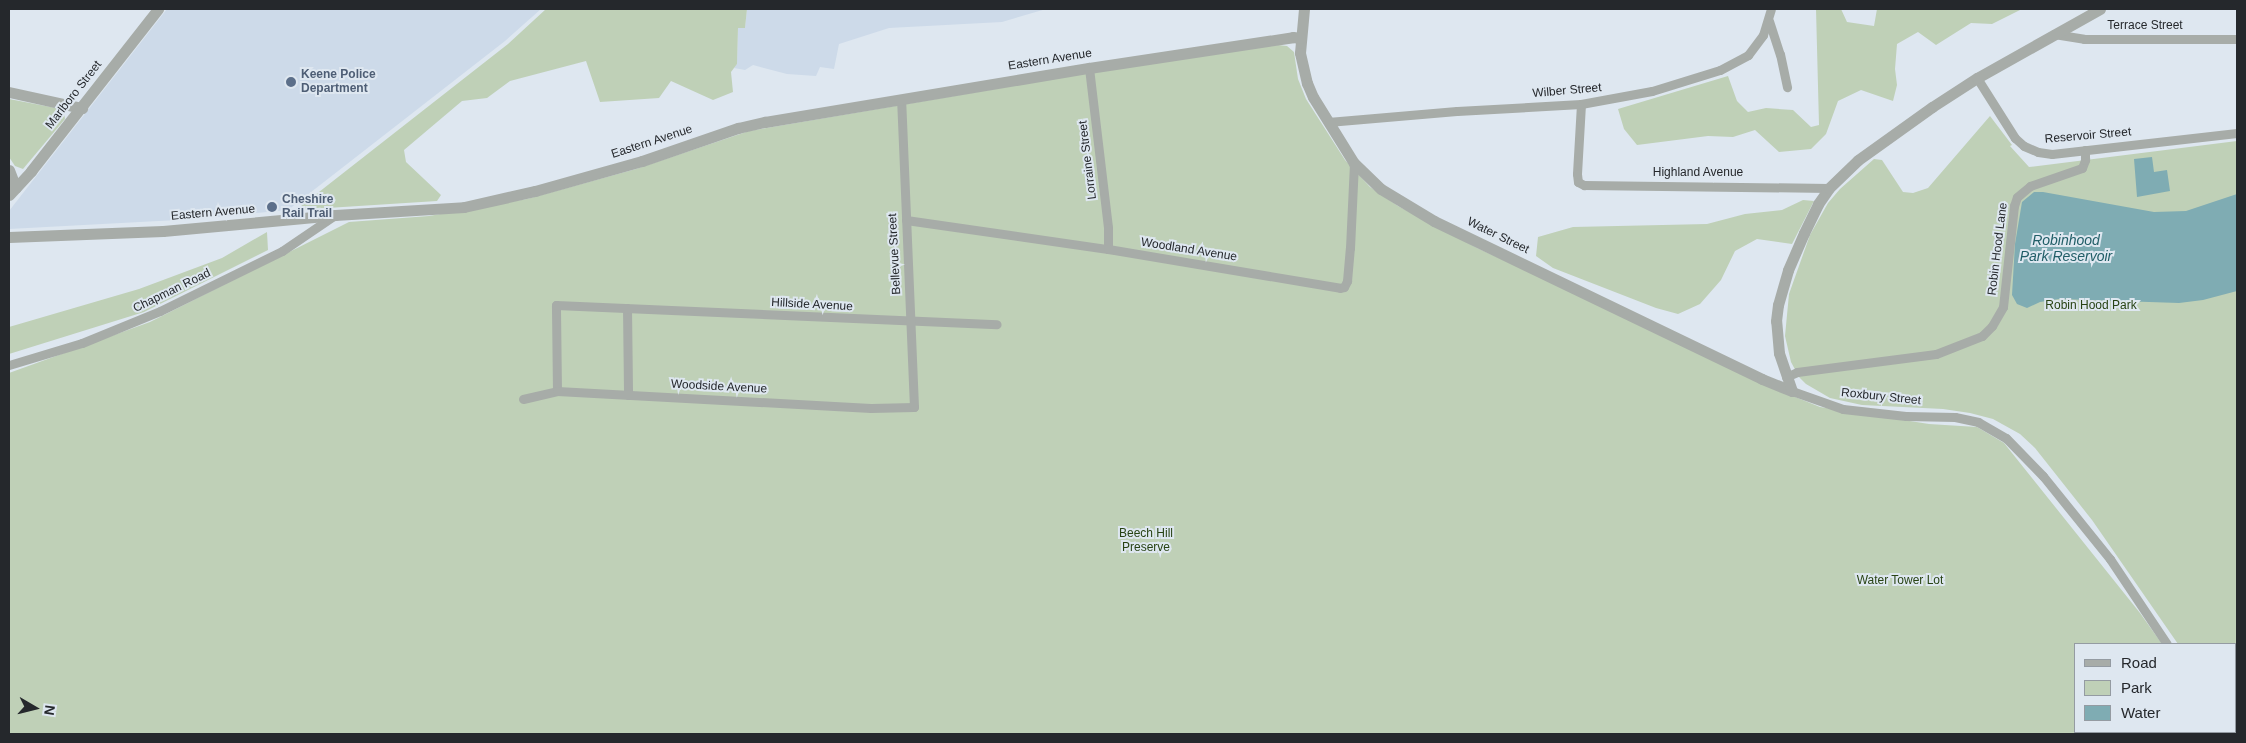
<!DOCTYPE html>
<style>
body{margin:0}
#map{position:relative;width:2246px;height:743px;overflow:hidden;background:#dee7f0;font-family:Arial,sans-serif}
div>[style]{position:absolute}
.built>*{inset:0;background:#cddae9}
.green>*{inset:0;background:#bfd0b7}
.water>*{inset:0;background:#7facb3}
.minor>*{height:9px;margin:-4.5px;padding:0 4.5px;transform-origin:4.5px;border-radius:4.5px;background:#a7aca8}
.tertiary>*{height:11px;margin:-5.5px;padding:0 5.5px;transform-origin:5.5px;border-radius:5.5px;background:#a7aca8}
.dots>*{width:14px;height:14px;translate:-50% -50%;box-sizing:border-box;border:2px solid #dee7f0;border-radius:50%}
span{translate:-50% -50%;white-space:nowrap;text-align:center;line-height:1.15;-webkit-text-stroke:4px #dee7f0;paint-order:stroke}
.street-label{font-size:12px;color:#25282c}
.service-label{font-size:12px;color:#4e5e75;font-weight:700}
.left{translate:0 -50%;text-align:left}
.park-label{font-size:12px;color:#284314}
.water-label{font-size:14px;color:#215e67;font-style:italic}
.frame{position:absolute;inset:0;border:10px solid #25282c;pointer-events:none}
.legend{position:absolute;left:2074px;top:643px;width:162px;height:90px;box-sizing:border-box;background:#dee7f0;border:1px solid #949ba2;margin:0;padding:6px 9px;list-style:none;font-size:15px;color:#25282c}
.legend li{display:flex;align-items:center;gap:10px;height:25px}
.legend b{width:25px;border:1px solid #949ba2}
.north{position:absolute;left:10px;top:683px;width:50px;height:50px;-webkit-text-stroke:4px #dee7f0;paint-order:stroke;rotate:98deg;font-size:14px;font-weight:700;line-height:20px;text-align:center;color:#25282c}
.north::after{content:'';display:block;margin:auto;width:18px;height:22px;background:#25282c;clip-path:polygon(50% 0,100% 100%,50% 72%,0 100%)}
</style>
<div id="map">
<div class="built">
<div style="clip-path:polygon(167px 9px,541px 9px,505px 41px,288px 210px,196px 219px,9px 229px,9px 211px)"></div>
<div style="clip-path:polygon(747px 9px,1046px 9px,1002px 22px,889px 28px,839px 44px,834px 69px,820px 67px,816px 76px,787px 74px,753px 65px,745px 70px,734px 68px,737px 64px,738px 28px,745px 28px)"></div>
</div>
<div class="green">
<div style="clip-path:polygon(546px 9px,747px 9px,745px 28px,738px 28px,737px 64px,731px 72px,733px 92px,713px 100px,671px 81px,659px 98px,600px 102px,586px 61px,510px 81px,487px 98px,462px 101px,404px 150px,406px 162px,441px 195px,437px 201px,296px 210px,508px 44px)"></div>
<div style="clip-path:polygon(1816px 9px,1841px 9px,1847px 22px,1874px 26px,1877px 9px,2022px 9px,1992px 24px,1971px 23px,1936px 45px,1918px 32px,1897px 44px,1895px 69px,1897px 85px,1893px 101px,1861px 90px,1838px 101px,1826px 134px,1811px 149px,1779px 152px,1755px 130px,1733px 137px,1708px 136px,1637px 145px,1624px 129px,1618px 109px,1728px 76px,1737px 101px,1748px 112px,1766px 108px,1793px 110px,1811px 127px,1819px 125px)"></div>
<div style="clip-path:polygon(1278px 45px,1287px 46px,1294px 52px,1298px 79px,1306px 99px,1345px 160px,1370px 187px,1398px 206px,1477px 248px,1618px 312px,1766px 385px,1820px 407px,1929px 424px,1977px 427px,2004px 443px,2140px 613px,2162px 644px,2075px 644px,2075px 732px,2233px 732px,2236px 734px,9px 734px,9px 373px,150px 322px,349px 222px,429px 216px,527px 199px,636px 169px,749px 131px,1129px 66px)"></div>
<div style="clip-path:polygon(9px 99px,56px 108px,64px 113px,65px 119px,23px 169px,15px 166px,9px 157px)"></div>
<div style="clip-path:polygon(1990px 116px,2012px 145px,2010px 146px,2029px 167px,2237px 141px,2237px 715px,2235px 712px,2235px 644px,2178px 644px,2092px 520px,2035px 448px,2020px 434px,1993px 419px,1970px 413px,1943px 409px,1862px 405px,1830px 398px,1806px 384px,1799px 377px,1791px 362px,1785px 336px,1789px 294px,1810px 235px,1828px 203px,1840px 189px,1874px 159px,1882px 160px,1903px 192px,1913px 193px,1928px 188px)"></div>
<div style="clip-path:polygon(1803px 200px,1814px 201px,1792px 244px,1757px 239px,1735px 251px,1721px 280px,1700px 304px,1678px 314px,1656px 308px,1553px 268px,1536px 256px,1538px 237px,1573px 227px,1707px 224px,1745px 214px,1782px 210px)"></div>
<div style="clip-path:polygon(267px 232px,268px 250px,144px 312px,9px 354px,9px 327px,139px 289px,222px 258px)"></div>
</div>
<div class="water">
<div style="clip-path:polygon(2152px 157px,2154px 172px,2167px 170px,2170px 191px,2137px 197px,2134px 159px)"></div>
<div style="clip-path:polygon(2034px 192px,2043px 192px,2154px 212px,2186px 211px,2237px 194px,2237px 291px,2203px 300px,2179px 303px,2059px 299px,2040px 302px,2027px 308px,2017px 304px,2012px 295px,2015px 244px,2022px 202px)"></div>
</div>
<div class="minor">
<div style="left:1769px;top:21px;width:35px;rotate:72deg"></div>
<div style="left:1780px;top:54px;width:34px;rotate:78deg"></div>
<div style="left:2054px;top:34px;width:30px;rotate:9deg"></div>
<div style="left:2084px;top:39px;width:153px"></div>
<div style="left:1089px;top:68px;width:161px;rotate:83.2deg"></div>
<div style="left:1108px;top:228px;width:21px;rotate:90deg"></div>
<div style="left:1977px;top:78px;width:71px;rotate:57.7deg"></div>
<div style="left:2015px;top:138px;width:12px;rotate:42deg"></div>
<div style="left:2024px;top:146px;width:15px;rotate:23deg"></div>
<div style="left:2038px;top:152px;width:14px;rotate:8deg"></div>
<div style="left:2052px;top:154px;width:186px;rotate:-6.5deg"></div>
<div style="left:1581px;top:104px;width:70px;rotate:93.3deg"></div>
<div style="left:1577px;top:174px;width:8px;rotate:83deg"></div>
<div style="left:1578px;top:182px;width:7px;rotate:27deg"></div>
<div style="left:1584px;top:185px;width:245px;rotate:0.7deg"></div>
<div style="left:1328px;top:122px;width:129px;rotate:-4.9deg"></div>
<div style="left:1457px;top:111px;width:124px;rotate:-3.2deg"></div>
<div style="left:1581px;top:104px;width:72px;rotate:-10.4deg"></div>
<div style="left:1652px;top:91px;width:71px;rotate:-17.2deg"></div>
<div style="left:1720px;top:70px;width:32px;rotate:-28deg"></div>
<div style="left:1748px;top:55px;width:25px;rotate:-53deg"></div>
<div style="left:1763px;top:35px;width:27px;rotate:-73deg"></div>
<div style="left:906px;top:220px;width:204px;rotate:8.2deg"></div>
<div style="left:1108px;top:249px;width:235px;rotate:9.5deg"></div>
<div style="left:1340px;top:288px;width:4px;rotate:-14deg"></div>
<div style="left:1344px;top:287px;width:7px;rotate:-63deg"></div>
<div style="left:1347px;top:281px;width:33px;rotate:-85deg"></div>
<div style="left:1350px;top:248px;width:85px;rotate:-87.3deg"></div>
<div style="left:627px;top:308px;width:87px;rotate:89.3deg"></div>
<div style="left:9px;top:365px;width:76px;rotate:-16.8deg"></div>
<div style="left:82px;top:343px;width:84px;rotate:-22.3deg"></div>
<div style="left:160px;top:311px;width:136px;rotate:-26.2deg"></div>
<div style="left:282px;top:251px;width:64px;rotate:-34.2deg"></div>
<div style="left:1786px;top:377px;width:12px;rotate:-24deg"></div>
<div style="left:1797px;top:372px;width:140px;rotate:-7.4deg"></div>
<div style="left:1936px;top:354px;width:49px;rotate:-21.4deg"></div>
<div style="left:1982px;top:336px;width:14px;rotate:-45deg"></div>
<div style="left:1992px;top:326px;width:22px;rotate:-60deg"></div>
<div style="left:2003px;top:307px;width:102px;rotate:-83.8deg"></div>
<div style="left:2014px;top:206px;width:9px;rotate:-72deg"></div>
<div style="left:2017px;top:197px;width:17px;rotate:-40deg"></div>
<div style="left:2030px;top:186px;width:55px;rotate:-19.1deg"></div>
<div style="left:2082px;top:168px;width:9px;rotate:-69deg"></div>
<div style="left:2085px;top:160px;width:10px;rotate:-90deg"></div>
<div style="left:557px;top:391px;width:86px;rotate:-90.7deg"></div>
<div style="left:556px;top:305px;width:441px;rotate:2.5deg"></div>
<div style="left:1792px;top:391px;width:54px;rotate:19.4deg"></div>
<div style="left:1843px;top:409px;width:63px;rotate:6.3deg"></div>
<div style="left:1906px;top:416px;width:49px;rotate:1.2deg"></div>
<div style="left:1955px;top:417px;width:24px;rotate:12deg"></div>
<div style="left:1978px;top:422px;width:32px;rotate:30deg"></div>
<div style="left:2006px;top:438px;width:53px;rotate:45.8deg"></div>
<div style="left:2043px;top:476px;width:107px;rotate:51.1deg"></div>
<div style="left:2110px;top:559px;width:102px;rotate:56.2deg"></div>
<div style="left:523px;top:399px;width:35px;rotate:-13deg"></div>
<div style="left:557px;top:391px;width:314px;rotate:3.1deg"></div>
<div style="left:871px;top:408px;width:43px;rotate:-1.3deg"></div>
<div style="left:914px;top:407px;width:307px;rotate:-92.4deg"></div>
<div style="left:2235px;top:725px;width:3px;rotate:45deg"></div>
</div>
<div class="tertiary">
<div style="left:1304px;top:9px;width:44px;rotate:95.2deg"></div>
<div style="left:1300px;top:53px;width:31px;rotate:77deg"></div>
<div style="left:1307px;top:83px;width:15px;rotate:67deg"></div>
<div style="left:1313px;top:97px;width:78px;rotate:58.2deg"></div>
<div style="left:1354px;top:163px;width:37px;rotate:44deg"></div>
<div style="left:1381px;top:189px;width:62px;rotate:31.1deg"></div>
<div style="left:1434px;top:221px;width:364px;rotate:25.7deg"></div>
<div style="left:1762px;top:379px;width:32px;rotate:22deg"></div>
<div style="left:9px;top:92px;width:75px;rotate:12.4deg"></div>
<div style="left:9px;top:170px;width:19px;rotate:69deg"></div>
<div style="left:9px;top:195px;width:33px;rotate:-47deg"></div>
<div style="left:31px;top:171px;width:206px;rotate:-51.9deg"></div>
<div style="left:9px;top:237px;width:154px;rotate:-2.2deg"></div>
<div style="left:163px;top:231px;width:173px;rotate:-5.3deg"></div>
<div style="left:335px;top:215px;width:129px;rotate:-3.5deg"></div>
<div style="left:464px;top:207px;width:73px;rotate:-12.7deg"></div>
<div style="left:535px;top:191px;width:111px;rotate:-15.7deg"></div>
<div style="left:642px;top:161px;width:102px;rotate:-19deg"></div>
<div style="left:738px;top:128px;width:28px;rotate:-13deg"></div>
<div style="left:765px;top:122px;width:328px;rotate:-9.5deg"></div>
<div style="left:1089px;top:68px;width:206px;rotate:-8.6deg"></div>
<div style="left:1293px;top:37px;width:7px;rotate:8deg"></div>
<div style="left:1792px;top:391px;width:40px;rotate:-108.9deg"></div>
<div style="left:1779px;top:353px;width:32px;rotate:-95deg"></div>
<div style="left:1776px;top:321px;width:16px;rotate:-83deg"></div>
<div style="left:1778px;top:305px;width:36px;rotate:-74deg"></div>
<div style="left:1788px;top:270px;width:40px;rotate:-66.6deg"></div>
<div style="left:1804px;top:233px;width:32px;rotate:-64deg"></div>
<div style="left:1818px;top:204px;width:19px;rotate:-55deg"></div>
<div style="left:1829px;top:188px;width:40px;rotate:-44deg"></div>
<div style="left:1858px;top:160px;width:91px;rotate:-35.6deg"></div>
<div style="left:1932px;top:107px;width:54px;rotate:-32.8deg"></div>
<div style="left:1977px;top:78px;width:141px;rotate:-29.3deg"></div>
</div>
<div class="dots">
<div style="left:291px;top:82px;background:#5c6f8a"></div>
<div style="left:272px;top:207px;background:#5c6f8a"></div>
</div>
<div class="street-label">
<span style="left:2145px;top:26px">Terrace Street</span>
<span style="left:1050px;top:60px;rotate:-9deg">Eastern Avenue</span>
<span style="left:1567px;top:91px;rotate:-5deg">Wilber Street</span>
<span style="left:74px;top:95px;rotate:-52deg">Marlboro Street</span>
<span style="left:2088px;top:136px;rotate:-5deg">Reservoir Street</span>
<span style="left:652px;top:142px;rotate:-18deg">Eastern Avenue</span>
<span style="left:1088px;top:160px;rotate:-97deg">Lorraine Street</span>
<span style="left:1698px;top:173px">Highland Avenue</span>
<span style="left:213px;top:213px;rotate:-5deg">Eastern Avenue</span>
<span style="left:1498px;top:236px;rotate:26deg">Water Street</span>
<span style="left:1998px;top:249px;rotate:-83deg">Robin Hood Lane</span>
<span style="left:1189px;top:250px;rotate:9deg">Woodland Avenue</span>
<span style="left:895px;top:254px;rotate:-93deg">Bellevue Street</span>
<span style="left:172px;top:291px;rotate:-26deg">Chapman Road</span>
<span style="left:812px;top:305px;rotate:3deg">Hillside Avenue</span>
<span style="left:719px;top:387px;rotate:3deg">Woodside Avenue</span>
<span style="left:1881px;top:397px;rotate:6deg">Roxbury Street</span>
</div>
<div class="service-label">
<span class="left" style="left:301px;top:82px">Keene Police<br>Department</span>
<span class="left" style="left:282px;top:207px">Cheshire<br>Rail Trail</span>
</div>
<div class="park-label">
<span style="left:2091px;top:306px">Robin Hood Park</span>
<span style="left:1146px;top:541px">Beech Hill<br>Preserve</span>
<span style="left:1900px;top:581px">Water Tower Lot</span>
</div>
<div class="water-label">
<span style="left:2066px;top:248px">Robinhood<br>Park Reservoir</span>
</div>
<div class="frame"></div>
<ul class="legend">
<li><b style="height:6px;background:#a7aca8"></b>Road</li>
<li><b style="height:14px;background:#bfd0b7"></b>Park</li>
<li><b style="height:14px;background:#7facb3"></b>Water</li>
</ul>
<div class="north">N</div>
</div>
